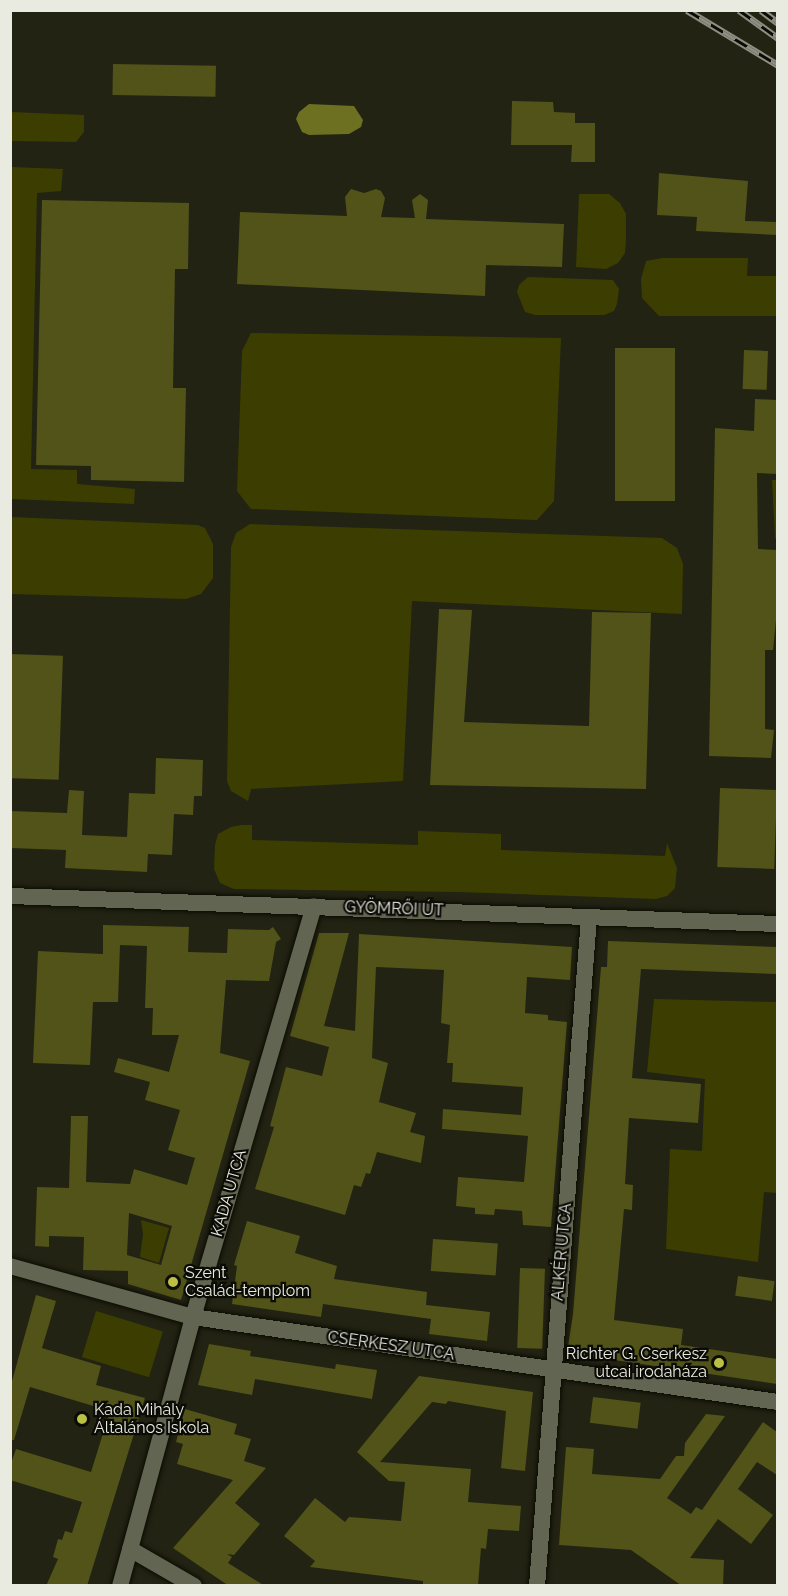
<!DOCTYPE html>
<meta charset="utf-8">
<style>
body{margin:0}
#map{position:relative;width:788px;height:1596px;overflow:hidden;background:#222313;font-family:Raleway,sans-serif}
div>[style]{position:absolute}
.green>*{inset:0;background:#3c3e01;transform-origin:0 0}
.water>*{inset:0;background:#6d7021}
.building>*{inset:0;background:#515318;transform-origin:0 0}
.roads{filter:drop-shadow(0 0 2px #0b0c01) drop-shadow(0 0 2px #0b0c01)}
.minor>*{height:16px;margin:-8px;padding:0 8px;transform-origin:8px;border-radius:8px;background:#636553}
.tertiary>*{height:16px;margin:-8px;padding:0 8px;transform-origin:8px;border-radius:8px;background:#636553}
.rail>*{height:7px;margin-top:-3.5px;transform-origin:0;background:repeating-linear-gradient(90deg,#0b0b06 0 14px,#8e8f82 0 28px);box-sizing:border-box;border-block:2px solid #8e8f82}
.dots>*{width:16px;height:16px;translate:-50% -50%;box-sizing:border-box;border:3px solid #0b0b06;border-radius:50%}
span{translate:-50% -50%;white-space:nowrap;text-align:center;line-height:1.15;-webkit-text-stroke:4.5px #0b0b06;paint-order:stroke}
.street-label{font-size:16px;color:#e9eae0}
.poi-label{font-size:16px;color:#e9eae0}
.left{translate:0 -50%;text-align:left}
.right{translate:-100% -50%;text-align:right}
.frame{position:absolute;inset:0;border:12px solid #e9eae0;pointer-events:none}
</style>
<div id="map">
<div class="green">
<div style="clip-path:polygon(11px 112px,84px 115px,84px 132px,76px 142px,11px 141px)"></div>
<div style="clip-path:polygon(11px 167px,63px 169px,61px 191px,37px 193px,31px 469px,77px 470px,77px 484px,135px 489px,134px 504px,11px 499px)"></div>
<div style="clip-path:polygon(579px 194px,609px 194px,620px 203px,626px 214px,626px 239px,625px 253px,618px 263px,606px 269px,576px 267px)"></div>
<div style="clip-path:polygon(662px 258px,748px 258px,747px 276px,777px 276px,777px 316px,659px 316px,642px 298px,641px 279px,646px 261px)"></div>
<div style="clip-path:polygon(528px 277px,613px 280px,619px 289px,617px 304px,614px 311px,604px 315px,535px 315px,525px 312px,517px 292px,519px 285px)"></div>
<div style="clip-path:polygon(251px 333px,561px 338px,554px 501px,537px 520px,251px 509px,237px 491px,242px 351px)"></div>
<div style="clip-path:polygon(772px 480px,777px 480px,777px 539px,775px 538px)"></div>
<div style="clip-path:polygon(11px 517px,198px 525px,205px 528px,213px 544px,213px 578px,201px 594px,186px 599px,11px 594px)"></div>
<div style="clip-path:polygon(250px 524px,662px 538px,677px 548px,683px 564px,682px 614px,412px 601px,403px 781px,251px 789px,248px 801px,231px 791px,227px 781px,231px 547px,236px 533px)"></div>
<div style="clip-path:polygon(241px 825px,252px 825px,252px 840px,418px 845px,418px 831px,501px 834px,501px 850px,665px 856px,667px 843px,677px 868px,675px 888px,667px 896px,656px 899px,458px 892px,234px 889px,220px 883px,214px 869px,215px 845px,218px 834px,231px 827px)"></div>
<div style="clip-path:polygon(654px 999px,777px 1002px,777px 1193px,764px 1192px,758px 1262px,666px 1249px,670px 1149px,702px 1151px,705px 1079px,647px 1072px)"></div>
<div style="clip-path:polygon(141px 1220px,169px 1228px,159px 1263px,140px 1257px,143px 1234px)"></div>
<div style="left:96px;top:1311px;width:70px;height:48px;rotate:17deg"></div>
</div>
<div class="water">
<div style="clip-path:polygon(309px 104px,354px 106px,363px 120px,361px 127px,349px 134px,309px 135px,302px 132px,296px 119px,299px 112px)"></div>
</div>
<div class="building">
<div style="left:113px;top:64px;width:103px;height:31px;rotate:1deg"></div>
<div style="clip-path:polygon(512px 101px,553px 102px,554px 112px,575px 113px,575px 123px,595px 123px,595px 162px,571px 162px,572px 145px,511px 145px)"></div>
<div style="clip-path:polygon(659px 173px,748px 181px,745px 221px,777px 222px,777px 235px,696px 231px,697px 217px,657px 215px)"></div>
<div style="clip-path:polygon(351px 189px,364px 193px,376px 189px,381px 191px,385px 198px,381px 217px,415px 218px,412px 200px,420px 194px,428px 200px,426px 219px,564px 224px,562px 267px,486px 265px,485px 296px,237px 284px,240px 212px,347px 216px,345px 197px)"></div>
<div style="clip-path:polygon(42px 200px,189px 203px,188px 269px,175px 269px,173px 388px,186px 388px,184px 482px,91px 480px,91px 466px,36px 465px)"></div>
<div style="left:615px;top:348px;width:60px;height:153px"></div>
<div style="left:744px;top:350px;width:24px;height:39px;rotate:2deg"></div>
<div style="clip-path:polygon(755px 399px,777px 400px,777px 474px,757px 473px,758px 549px,777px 550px,777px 610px,773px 650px,765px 650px,765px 729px,774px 730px,771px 758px,709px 756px,715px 428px,754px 431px)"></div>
<div style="clip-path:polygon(439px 609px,472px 610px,464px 722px,589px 726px,592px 612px,651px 613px,646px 789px,430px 785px)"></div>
<div style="left:10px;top:654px;width:53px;height:124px;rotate:2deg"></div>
<div style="clip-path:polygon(156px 758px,203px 760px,202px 796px,194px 796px,193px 815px,174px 814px,172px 855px,148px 854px,147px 872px,65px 868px,66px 850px,10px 848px,10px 811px,67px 813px,69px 790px,84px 791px,82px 835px,127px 837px,129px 793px,155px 794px)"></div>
<div style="left:720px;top:788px;width:57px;height:79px;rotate:2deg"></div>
<div style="clip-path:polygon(evenodd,103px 925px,189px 927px,188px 952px,227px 953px,228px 929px,269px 930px,273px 927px,281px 939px,276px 942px,269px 981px,226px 980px,220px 1053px,250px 1061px,181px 1300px,128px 1284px,128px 1271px,83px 1270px,84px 1237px,49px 1236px,49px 1247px,35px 1246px,37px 1187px,69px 1188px,71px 1116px,88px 1116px,86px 1182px,130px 1184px,134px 1169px,187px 1185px,195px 1158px,168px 1150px,180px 1110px,145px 1100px,150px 1082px,114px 1072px,118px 1058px,169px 1072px,179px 1035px,152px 1035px,153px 1008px,145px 1008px,147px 946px,120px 945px,118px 1002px,93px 1002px,90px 1065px,33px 1063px,38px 951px,103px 954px,103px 925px,129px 1213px,172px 1226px,161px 1265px,127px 1255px,129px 1213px)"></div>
<div style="clip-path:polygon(319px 933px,349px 933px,324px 1026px,355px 1031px,359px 934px,572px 947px,570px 980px,527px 977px,525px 1013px,548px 1015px,548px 1020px,567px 1022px,551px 1227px,523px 1225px,522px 1211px,495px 1209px,494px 1215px,475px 1214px,475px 1208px,456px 1206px,458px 1177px,524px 1182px,528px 1136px,442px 1129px,443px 1109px,521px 1115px,523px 1087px,452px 1082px,453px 1063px,447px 1063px,450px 1025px,441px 1023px,444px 970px,376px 967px,372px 1058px,388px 1063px,379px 1102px,416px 1113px,410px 1132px,425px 1136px,421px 1163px,377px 1152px,370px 1174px,366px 1173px,361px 1187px,354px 1185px,345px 1215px,255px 1189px,274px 1127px,270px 1126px,286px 1067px,322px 1076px,329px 1047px,290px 1036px)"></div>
<div style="clip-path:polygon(608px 941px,777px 947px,777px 974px,641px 969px,632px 1078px,701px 1084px,698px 1123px,629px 1118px,625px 1184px,633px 1185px,632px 1210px,624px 1209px,614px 1320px,683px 1329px,681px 1345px,777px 1359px,777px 1384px,567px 1353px,573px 1314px,601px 967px,607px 967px)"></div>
<div style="clip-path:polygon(247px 1221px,300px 1236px,295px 1253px,337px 1266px,334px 1279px,427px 1292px,426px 1305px,490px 1312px,487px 1341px,429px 1334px,431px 1319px,323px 1304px,321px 1317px,232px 1304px,237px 1266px,234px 1265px)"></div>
<div style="left:433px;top:1239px;width:65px;height:32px;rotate:4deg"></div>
<div style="left:520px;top:1268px;width:25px;height:80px;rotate:2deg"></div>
<div style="left:738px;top:1276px;width:37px;height:20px;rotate:8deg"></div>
<div style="clip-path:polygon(36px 1295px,56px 1301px,42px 1348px,101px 1366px,96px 1385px,145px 1398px,87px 1586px,46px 1586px,58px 1559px,53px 1557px,58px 1539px,62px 1540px,65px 1531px,72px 1533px,82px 1502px,10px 1480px,10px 1466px,16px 1449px,91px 1472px,110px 1411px,30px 1387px,14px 1440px,10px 1440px,10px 1388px)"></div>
<div style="clip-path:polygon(209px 1344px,251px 1351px,250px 1356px,335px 1369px,336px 1364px,377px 1370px,372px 1399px,255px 1379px,252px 1395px,198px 1385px)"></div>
<div style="clip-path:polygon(419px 1376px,533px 1392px,525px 1471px,501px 1468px,506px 1411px,448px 1401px,446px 1404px,432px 1402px,380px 1462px,471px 1469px,468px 1502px,521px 1506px,519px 1531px,488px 1529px,486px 1549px,481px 1548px,478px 1586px,423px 1586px,423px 1581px,310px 1567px,315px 1561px,284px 1536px,315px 1498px,345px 1522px,349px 1517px,401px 1521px,405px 1482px,389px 1481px,357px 1452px)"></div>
<div style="left:593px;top:1397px;width:48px;height:26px;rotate:7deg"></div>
<div style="clip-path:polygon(185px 1409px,237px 1424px,234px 1434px,251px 1439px,244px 1461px,266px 1468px,235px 1503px,260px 1524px,234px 1555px,227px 1554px,232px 1557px,228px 1563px,265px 1586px,229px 1586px,173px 1548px,233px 1480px,177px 1464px,183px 1444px,176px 1442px)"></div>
<div style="clip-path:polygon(706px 1414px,725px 1416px,667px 1498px,691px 1514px,696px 1507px,702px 1510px,763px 1422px,777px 1432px,777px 1475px,757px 1462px,738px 1489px,773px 1515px,751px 1544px,718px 1519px,690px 1558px,724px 1560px,723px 1586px,682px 1586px,631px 1550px,559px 1545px,566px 1447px,594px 1449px,592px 1474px,660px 1479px,676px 1456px,684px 1456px,685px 1443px)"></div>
</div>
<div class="roads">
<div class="minor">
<div style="left:10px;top:1266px;width:190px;rotate:15.6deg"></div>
<div style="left:193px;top:1317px;width:591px;rotate:8.27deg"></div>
<div style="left:130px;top:1549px;width:74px;rotate:30deg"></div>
<div style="left:537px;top:1586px;width:670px;rotate:-85.55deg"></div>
</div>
<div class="tertiary">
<div style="left:10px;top:896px;width:769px;rotate:2.09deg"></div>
<div style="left:120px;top:1586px;width:279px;rotate:-74.8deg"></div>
<div style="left:193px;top:1317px;width:428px;rotate:-73.6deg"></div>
</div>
</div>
<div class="rail">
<div style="left:687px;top:10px;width:106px;rotate:31.1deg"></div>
<div style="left:739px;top:10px;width:48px;rotate:35.7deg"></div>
<div style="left:761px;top:10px;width:21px;rotate:37deg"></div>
</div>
<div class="dots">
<div style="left:173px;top:1282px;background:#bbc045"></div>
<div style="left:719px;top:1363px;background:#bbc045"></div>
<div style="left:82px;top:1419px;background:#bbc045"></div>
</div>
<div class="street-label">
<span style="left:394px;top:909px;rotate:2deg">GYÖMRŐI ÚT</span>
<span style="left:229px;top:1193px;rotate:-74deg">KADA UTCA</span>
<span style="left:562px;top:1252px;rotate:-85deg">ALKÉR UTCA</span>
<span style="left:391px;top:1346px;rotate:8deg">CSERKESZ UTCA</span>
</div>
<div class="poi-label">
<span class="left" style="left:185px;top:1282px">Szent<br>Család-templom</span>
<span class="right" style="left:707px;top:1363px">Richter G. Cserkesz<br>utcai irodaháza</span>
<span class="left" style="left:94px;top:1419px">Kada Mihály<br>Általános Iskola</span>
</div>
<div class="frame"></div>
</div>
